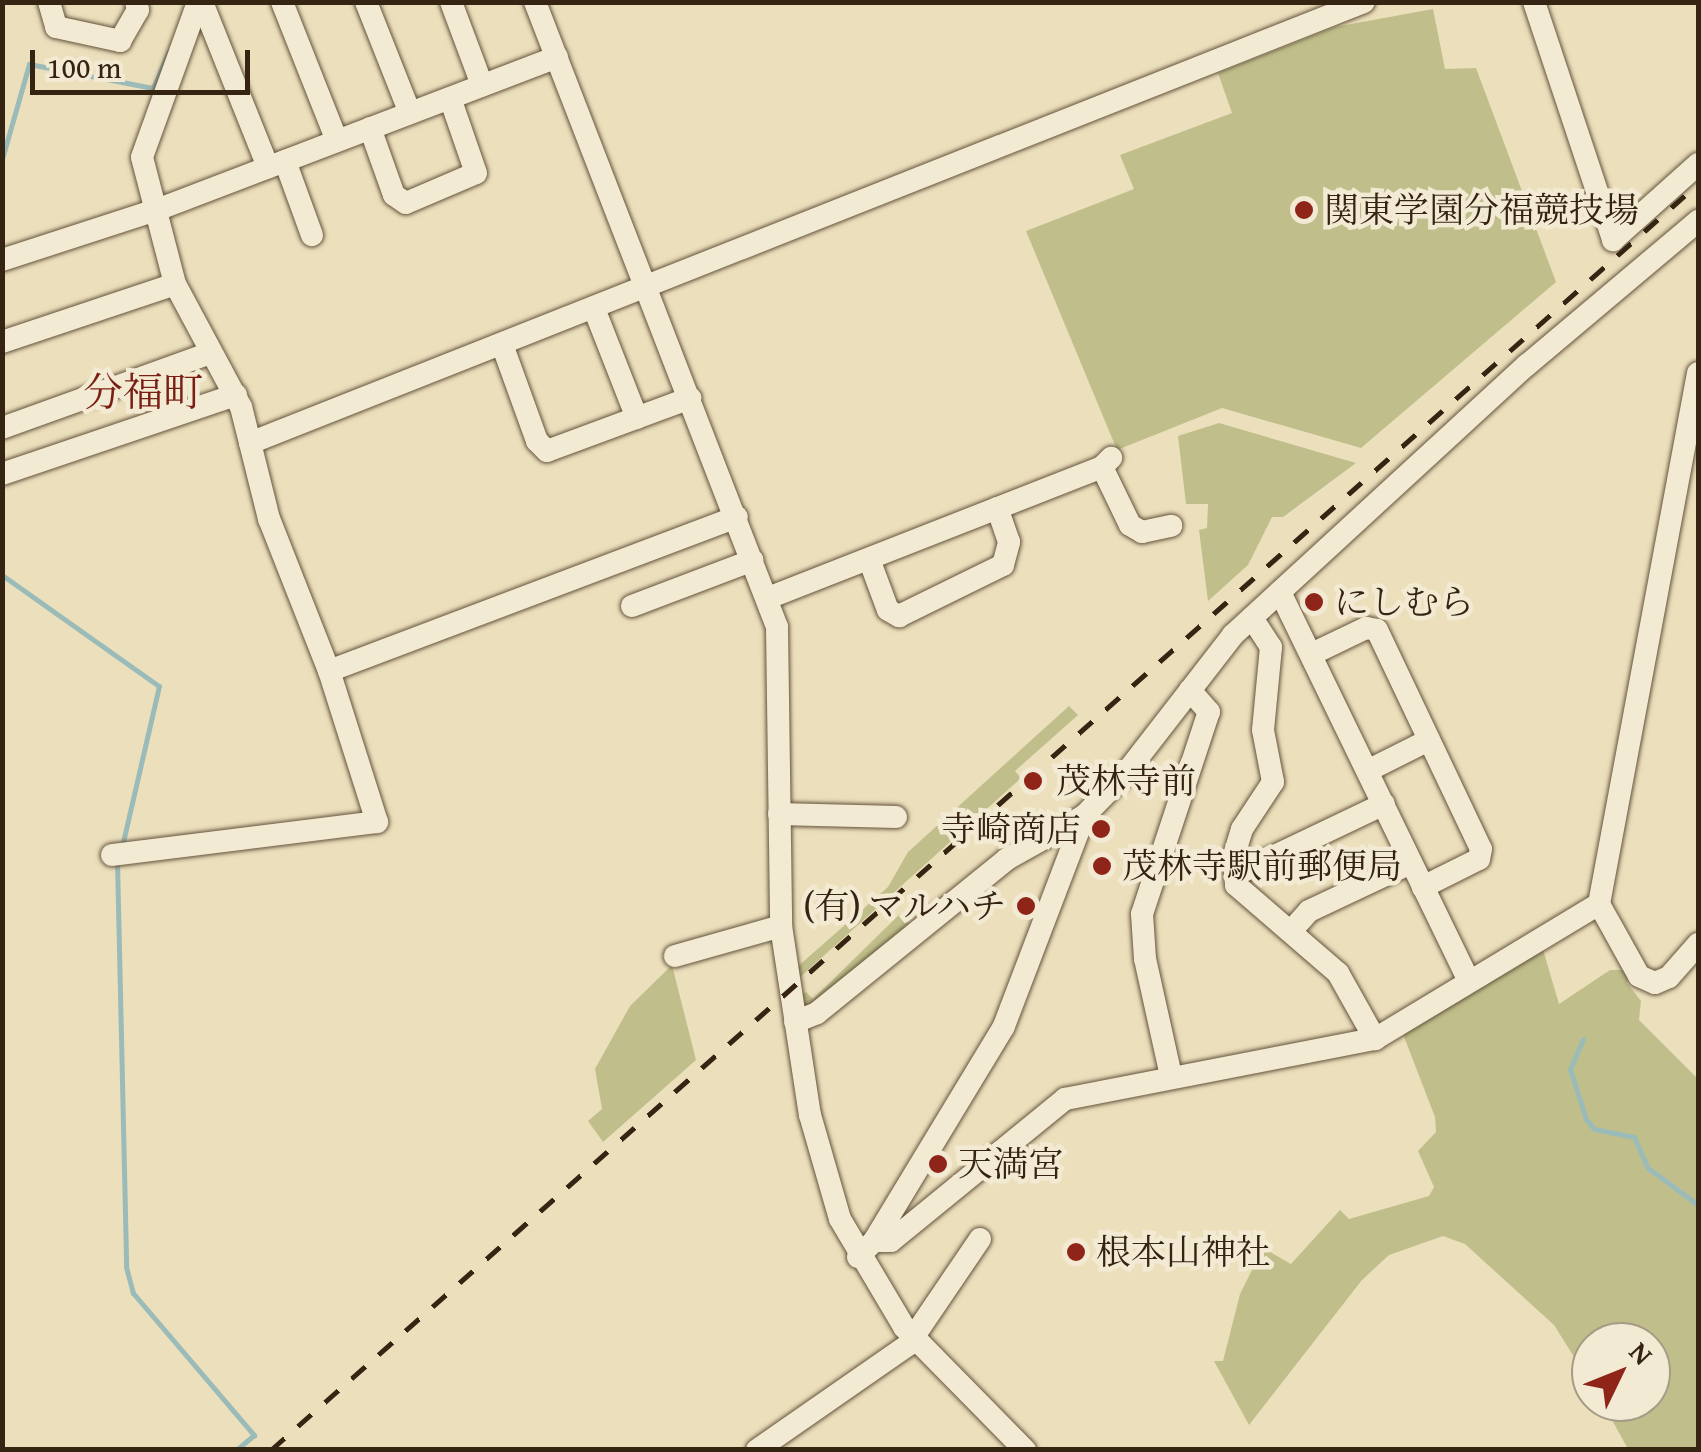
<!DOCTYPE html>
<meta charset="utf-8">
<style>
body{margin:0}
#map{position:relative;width:1701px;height:1452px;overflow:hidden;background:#ecdfbc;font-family:"Gentium Book Plus","Noto Serif JP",serif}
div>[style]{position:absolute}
.green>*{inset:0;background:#c0bf8b}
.stream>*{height:5px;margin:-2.5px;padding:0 2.5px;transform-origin:2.5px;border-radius:2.5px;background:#9bbbb9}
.roads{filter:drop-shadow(0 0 2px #64533c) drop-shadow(0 0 2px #64533c)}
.minor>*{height:22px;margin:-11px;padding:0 11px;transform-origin:11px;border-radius:11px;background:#f3ead3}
.rail>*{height:5px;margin-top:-2.5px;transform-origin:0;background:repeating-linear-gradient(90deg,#362412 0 18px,transparent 0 36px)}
.dots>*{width:28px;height:28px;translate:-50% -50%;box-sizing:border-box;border:5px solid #f3ead3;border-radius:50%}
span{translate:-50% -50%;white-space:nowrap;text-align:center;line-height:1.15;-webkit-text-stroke:9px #f3ead3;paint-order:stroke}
.poi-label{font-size:35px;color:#362412}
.left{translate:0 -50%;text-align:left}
.right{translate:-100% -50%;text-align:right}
.quarter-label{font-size:40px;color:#7a1f14}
.frame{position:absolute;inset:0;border:5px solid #362412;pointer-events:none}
.north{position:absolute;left:1571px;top:1322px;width:100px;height:100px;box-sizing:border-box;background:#f3ead3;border:2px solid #a79b86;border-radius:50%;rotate:47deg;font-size:28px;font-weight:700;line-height:40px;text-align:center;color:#362412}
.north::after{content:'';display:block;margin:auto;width:35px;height:45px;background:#8f2418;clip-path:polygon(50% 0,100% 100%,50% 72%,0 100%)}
.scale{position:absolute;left:30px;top:50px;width:220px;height:45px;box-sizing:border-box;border:5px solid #362412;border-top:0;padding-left:12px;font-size:30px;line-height:35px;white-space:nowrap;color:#362412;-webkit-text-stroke:8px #f3ead3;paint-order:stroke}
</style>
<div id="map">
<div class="green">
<div style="clip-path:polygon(1433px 9px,1445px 69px,1476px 68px,1556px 282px,1361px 448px,1222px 408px,1117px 450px,1026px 231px,1134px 189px,1120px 155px,1232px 113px,1218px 73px,1335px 27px)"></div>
<div style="clip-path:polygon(1219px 423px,1356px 463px,1283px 517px,1272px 517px,1248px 565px,1208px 601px,1199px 530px,1207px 528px,1208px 504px,1186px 504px,1178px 436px)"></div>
<div style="clip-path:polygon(1069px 706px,1078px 715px,1015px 771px,1021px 778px,798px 979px,796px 968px,888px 887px,908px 852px)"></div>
<div style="clip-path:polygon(900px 914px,909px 924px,810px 1008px,802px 1005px,799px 998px,806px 992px,813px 999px)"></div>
<div style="clip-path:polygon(1542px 946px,1559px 1004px,1610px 970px,1629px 970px,1627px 983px,1641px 1001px,1639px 1020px,1698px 1079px,1698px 1449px,1628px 1449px,1602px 1402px,1651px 1402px,1651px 1342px,1591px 1342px,1591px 1384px,1554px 1325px,1465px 1244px,1443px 1236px,1389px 1255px,1362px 1280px,1249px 1425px,1214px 1361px,1223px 1361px,1240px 1294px,1263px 1248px,1291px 1264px,1340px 1210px,1349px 1219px,1429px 1196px,1434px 1187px,1418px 1151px,1436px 1132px,1435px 1117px,1401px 1029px)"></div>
<div style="clip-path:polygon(672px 965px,696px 1060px,603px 1142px,588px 1121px,602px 1109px,595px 1069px,630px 1006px)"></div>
</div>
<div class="stream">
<div style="left:2px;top:159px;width:99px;rotate:-74.1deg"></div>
<div style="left:29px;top:64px;width:126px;rotate:11deg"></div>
<div style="left:153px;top:88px;width:40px;rotate:-66.6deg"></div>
<div style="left:2px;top:575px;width:192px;rotate:35.3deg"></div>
<div style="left:159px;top:686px;width:164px;rotate:103deg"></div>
<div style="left:117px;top:861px;width:406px;rotate:88.7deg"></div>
<div style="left:126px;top:1267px;width:27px;rotate:75deg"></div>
<div style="left:133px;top:1293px;width:187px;rotate:49.6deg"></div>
<div style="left:254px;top:1435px;width:23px;rotate:140deg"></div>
<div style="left:1583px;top:1039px;width:33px;rotate:113deg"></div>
<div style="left:1570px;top:1069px;width:52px;rotate:72.3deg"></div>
<div style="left:1586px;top:1119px;width:13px;rotate:51deg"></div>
<div style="left:1594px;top:1129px;width:41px;rotate:11.3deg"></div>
<div style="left:1634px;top:1137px;width:34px;rotate:66deg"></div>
<div style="left:1648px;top:1168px;width:62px;rotate:36.5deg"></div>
</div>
<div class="roads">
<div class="minor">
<div style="left:49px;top:2px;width:26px;rotate:74deg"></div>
<div style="left:56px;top:27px;width:66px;rotate:12.3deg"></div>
<div style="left:120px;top:41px;width:36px;rotate:-60deg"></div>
<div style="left:138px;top:10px;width:8px;rotate:-104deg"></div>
<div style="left:202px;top:2px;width:178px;rotate:68.2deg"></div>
<div style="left:282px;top:2px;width:149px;rotate:68.4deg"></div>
<div style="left:366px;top:2px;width:119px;rotate:68.4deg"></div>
<div style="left:451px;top:2px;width:89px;rotate:69.5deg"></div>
<div style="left:535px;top:2px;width:670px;rotate:68.83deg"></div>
<div style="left:777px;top:627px;width:299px;rotate:89.2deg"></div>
<div style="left:781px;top:926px;width:191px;rotate:81.3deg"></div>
<div style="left:810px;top:1115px;width:108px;rotate:73.9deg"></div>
<div style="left:840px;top:1219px;width:126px;rotate:59.3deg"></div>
<div style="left:904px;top:1327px;width:173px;rotate:45.5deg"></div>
<div style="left:1534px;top:2px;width:251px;rotate:71.6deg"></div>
<div style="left:1613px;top:240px;width:114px;rotate:-41.8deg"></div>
<div style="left:370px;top:128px;width:71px;rotate:70.3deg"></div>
<div style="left:394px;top:195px;width:14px;rotate:34deg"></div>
<div style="left:406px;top:203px;width:76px;rotate:-23.2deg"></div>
<div style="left:476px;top:173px;width:79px;rotate:-109.1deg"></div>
<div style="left:285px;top:161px;width:79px;rotate:70deg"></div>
<div style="left:2px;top:260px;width:165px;rotate:-18deg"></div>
<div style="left:159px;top:209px;width:426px;rotate:-20.9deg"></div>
<div style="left:595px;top:311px;width:115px;rotate:68.6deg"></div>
<div style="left:2px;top:342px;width:182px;rotate:-18.5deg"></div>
<div style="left:503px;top:347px;width:100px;rotate:70.1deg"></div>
<div style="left:537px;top:441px;width:14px;rotate:45deg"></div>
<div style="left:547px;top:451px;width:153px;rotate:-20.3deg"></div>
<div style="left:1698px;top:373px;width:540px;rotate:100.56deg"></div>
<div style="left:1599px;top:904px;width:82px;rotate:60.9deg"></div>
<div style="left:1639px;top:976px;width:17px;rotate:24deg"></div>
<div style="left:1655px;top:983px;width:15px;rotate:-23deg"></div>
<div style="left:1669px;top:977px;width:44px;rotate:-48.7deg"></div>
<div style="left:2px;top:428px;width:221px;rotate:-19.8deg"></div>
<div style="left:250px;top:443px;width:1198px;rotate:-21.6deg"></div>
<div style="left:1102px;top:467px;width:64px;rotate:64.2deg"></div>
<div style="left:1130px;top:525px;width:14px;rotate:30deg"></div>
<div style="left:1142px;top:532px;width:30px;rotate:-12deg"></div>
<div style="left:2px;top:474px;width:247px;rotate:-18.7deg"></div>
<div style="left:869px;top:559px;width:54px;rotate:69.6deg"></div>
<div style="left:888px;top:610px;width:13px;rotate:29deg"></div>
<div style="left:899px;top:616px;width:116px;rotate:-26.1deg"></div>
<div style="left:1003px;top:565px;width:24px;rotate:-75deg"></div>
<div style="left:1009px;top:542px;width:36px;rotate:-109deg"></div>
<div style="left:1280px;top:592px;width:430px;rotate:64.1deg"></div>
<div style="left:768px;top:598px;width:359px;rotate:-21.4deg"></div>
<div style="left:1102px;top:467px;width:13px;rotate:-45deg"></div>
<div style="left:632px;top:606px;width:129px;rotate:-20.8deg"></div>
<div style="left:1252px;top:618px;width:35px;rotate:57deg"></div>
<div style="left:1271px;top:647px;width:83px;rotate:95.5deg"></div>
<div style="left:1263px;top:730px;width:53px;rotate:79.1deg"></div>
<div style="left:1273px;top:782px;width:56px;rotate:123.4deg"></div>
<div style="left:1242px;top:829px;width:28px;rotate:107deg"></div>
<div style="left:1234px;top:856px;width:29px;rotate:86deg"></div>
<div style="left:1236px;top:885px;width:135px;rotate:40.8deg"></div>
<div style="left:1338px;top:973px;width:76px;rotate:60.7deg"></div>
<div style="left:1314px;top:653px;width:58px;rotate:-25.7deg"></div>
<div style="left:1366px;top:628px;width:11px;rotate:10deg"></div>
<div style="left:1377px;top:630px;width:242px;rotate:64.6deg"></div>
<div style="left:1481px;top:849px;width:10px;rotate:101deg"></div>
<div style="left:1479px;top:859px;width:63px;rotate:153.4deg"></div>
<div style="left:329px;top:671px;width:436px;rotate:-20.7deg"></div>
<div style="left:1369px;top:770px;width:67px;rotate:-26.6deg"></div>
<div style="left:779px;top:814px;width:117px;rotate:1.5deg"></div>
<div style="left:112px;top:855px;width:267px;rotate:-7.1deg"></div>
<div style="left:377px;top:822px;width:158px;rotate:-107.6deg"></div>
<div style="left:329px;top:671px;width:163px;rotate:-111.5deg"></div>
<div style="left:269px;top:519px;width:115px;rotate:-104deg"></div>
<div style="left:241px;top:407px;width:140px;rotate:-118.2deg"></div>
<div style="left:175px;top:284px;width:131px;rotate:-104.6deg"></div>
<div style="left:142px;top:157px;width:165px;rotate:-70.1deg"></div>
<div style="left:1235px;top:875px;width:165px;rotate:-25.5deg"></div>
<div style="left:1292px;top:930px;width:25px;rotate:-48deg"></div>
<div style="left:1309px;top:911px;width:113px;rotate:-25.2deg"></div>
<div style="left:675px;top:956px;width:110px;rotate:-15.8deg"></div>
<div style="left:795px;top:1022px;width:24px;rotate:-22deg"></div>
<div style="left:817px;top:1013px;width:245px;rotate:-39deg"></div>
<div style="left:1007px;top:859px;width:88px;rotate:-29.2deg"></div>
<div style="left:1171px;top:1076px;width:120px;rotate:-102.5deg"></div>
<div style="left:1145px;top:959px;width:45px;rotate:-93.8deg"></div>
<div style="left:1142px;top:914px;width:213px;rotate:-71.7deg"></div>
<div style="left:1209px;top:712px;width:29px;rotate:-131deg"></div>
<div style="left:874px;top:1241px;width:17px"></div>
<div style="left:891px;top:1241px;width:225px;rotate:-39.2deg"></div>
<div style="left:1065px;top:1099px;width:316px;rotate:-11deg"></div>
<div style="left:1375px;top:1039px;width:262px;rotate:-31.1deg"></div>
<div style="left:858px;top:1257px;width:23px;rotate:-45deg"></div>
<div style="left:874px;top:1241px;width:251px;rotate:-58.8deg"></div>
<div style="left:1004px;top:1026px;width:225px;rotate:-69.1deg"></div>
<div style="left:1084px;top:816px;width:60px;rotate:-45.7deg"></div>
<div style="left:1126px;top:773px;width:175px;rotate:-52.2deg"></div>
<div style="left:1233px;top:635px;width:399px;rotate:-42.6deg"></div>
<div style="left:1527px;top:365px;width:224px;rotate:-40.1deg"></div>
<div style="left:757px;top:1450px;width:184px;rotate:-34.8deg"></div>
<div style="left:908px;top:1345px;width:128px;rotate:-55.8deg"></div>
</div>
</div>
<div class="rail">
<div style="left:271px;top:1450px;width:1908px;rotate:-41.58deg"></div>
</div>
<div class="dots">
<div style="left:1304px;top:210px;background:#8f2418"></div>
<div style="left:1314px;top:602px;background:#8f2418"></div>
<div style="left:1033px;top:781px;background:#8f2418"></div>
<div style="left:1101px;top:829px;background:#8f2418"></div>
<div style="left:1102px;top:866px;background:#8f2418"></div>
<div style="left:1026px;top:906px;background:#8f2418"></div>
<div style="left:938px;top:1164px;background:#8f2418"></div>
<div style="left:1076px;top:1252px;background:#8f2418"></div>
</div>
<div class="poi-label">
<span class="left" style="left:1324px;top:210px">関東学園分福競技場</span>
<span class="left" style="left:1334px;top:602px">にしむら</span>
<span class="left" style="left:1056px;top:781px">茂林寺前</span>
<span class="right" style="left:1081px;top:829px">寺崎商店</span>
<span class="left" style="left:1122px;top:866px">茂林寺駅前郵便局</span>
<span class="right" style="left:1006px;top:906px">(有) マルハチ</span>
<span class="left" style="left:958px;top:1164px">天満宮</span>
<span class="left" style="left:1096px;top:1252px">根本山神社</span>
</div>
<div class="quarter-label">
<span style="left:143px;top:392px">分福町</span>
</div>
<div class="frame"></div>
<div class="north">N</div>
<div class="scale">100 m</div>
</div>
